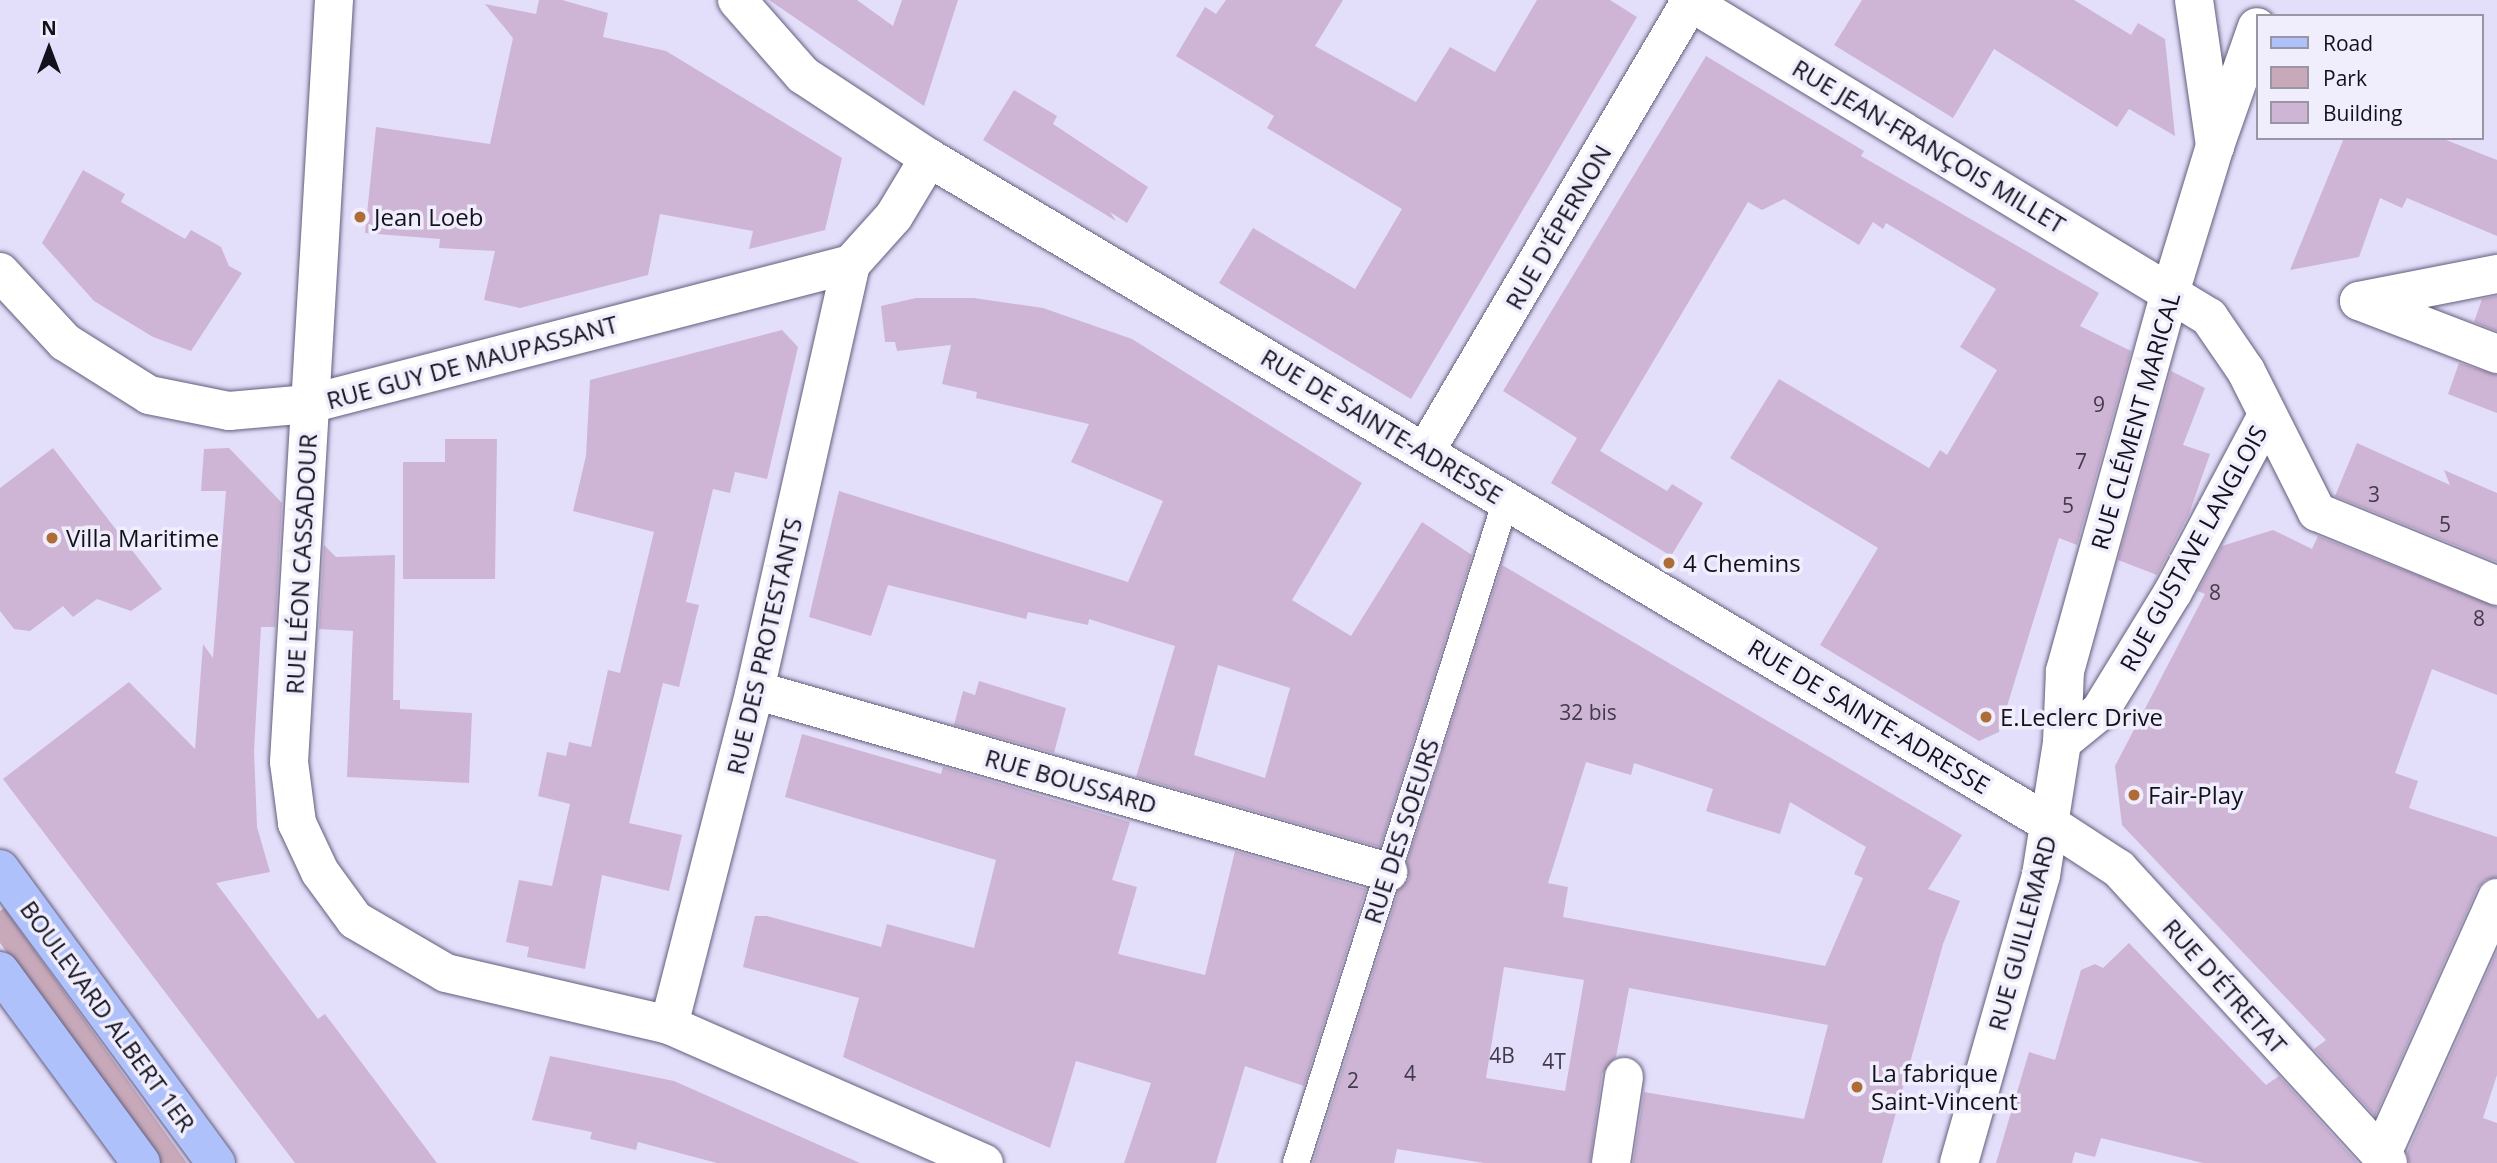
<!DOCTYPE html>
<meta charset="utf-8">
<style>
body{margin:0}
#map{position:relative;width:2497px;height:1163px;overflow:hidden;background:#e3defa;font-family:"Open Sans",sans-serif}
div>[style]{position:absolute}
.green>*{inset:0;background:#c7a9ba}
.building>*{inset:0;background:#ceb5d5}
.roads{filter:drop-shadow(0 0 2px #655e7d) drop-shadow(0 0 2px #655e7d)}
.lane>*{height:26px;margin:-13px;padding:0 13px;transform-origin:13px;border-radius:13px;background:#fff}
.street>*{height:38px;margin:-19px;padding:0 19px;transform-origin:19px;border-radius:19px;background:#fff}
.secondary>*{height:38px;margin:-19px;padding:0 19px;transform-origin:19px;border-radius:19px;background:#fff}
.primary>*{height:38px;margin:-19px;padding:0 19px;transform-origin:19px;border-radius:19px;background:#afc1fa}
.dots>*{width:19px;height:19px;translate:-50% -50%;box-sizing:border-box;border:4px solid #f0eefc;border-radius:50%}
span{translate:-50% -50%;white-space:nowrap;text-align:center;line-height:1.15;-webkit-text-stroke:7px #f0eefc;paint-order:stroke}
.number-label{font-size:21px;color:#423a4b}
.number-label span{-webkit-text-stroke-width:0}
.street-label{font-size:24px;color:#14111d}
.poi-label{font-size:24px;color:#14111d}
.left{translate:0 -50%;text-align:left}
.legend{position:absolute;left:2256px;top:14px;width:228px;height:126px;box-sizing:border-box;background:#f0eefc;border:2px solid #9896a3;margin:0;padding:9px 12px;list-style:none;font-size:21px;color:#14111d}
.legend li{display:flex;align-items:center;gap:14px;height:35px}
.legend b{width:35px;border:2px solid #9896a3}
.north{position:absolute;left:14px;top:14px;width:70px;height:70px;-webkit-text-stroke:5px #f0eefc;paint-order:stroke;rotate:0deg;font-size:19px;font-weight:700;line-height:28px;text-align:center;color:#14111d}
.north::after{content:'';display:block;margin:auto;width:24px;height:32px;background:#14111d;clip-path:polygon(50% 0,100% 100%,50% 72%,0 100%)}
</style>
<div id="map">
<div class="green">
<div style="clip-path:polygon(4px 908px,187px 1163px,158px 1163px,0 943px,0 911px)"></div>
</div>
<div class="building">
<div style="clip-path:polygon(539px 0,562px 0,608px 13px,603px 37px,666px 51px,842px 158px,825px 230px,749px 249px,753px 231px,660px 214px,648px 275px,520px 308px,484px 300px,495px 251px,439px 248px,440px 239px,365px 233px,376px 127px,490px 144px,513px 38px,485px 4px,536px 14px)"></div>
<div style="clip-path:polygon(769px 0,857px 0,893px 26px,902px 0,958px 0,924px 106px)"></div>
<div style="clip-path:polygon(1226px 0,1343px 0,1315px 46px,1416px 102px,1450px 47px,1495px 72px,1537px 0,1610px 0,1637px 17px,1411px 399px,1219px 283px,1253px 228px,1355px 289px,1402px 209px,1267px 128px,1274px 116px,1176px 56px,1205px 7px,1216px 14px)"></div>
<div style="clip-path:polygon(1862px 0,2074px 0,2131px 35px,2138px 23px,2165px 39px,2175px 136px,2129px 109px,2117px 127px,1994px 49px,1953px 118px,1834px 45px)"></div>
<div style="clip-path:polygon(1706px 56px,1864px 151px,1861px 156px,2099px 293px,2080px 326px,2131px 351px,2077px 545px,2059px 538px,1999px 732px,1979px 741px,1820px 645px,1878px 548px,1730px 458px,1779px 379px,1929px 468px,1940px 450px,1947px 455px,1997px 370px,1960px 347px,1996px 289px,1886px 223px,1883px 229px,1873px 222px,1859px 245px,1784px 199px,1762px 210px,1748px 202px,1600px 451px,1667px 491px,1672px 484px,1703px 503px,1671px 556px,1551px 483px,1577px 438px,1503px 391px)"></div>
<div style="clip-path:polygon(1014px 90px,1057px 116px,1053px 124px,1148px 187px,1127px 223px,1110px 212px,1116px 221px,983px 140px)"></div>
<div style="clip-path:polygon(2344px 138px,2441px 138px,2497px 160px,2497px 236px,2407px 198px,2402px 208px,2380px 198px,2359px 257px,2290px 270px)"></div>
<div style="clip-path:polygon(83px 170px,125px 194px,121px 202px,185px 239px,191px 230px,221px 247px,229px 266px,242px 273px,191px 351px,153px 337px,94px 301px,42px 243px)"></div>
<div style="clip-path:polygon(2497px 296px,2497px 331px,2474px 322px,2482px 299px)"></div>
<div style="clip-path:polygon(evenodd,916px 298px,974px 298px,1043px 308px,1132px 339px,1362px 483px,1292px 600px,1351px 636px,1422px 522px,1472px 555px,1380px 847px,1136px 777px,1175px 646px,1089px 619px,1088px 625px,1028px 612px,1026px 619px,888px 585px,871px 636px,809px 617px,839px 491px,1128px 582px,1163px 501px,1071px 462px,1089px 424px,976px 398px,977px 392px,942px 384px,951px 345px,897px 351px,895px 342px,885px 342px,881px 306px,916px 298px,1218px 665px,1290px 688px,1265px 778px,1194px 755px,1218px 665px)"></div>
<div style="clip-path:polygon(782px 330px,798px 347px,767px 479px,735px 472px,730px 493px,713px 489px,686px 602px,699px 605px,679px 687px,663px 683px,629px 823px,682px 835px,669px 891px,602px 875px,585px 969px,527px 957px,529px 947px,506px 942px,519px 880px,552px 886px,570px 804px,538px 796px,547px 752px,566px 756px,569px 742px,591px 747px,608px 670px,620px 673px,654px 532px,573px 511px,586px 456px,590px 380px)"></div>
<div style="clip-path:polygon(2459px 363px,2497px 375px,2497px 413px,2448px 394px)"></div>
<div style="clip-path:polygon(2171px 371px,2205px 388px,2183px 445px,2210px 454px,2189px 514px,2157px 575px,2118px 560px)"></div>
<div style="clip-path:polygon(445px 439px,497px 439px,495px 579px,403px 579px,403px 462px,445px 462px)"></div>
<div style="clip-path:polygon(2357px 443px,2450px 485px,2444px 470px,2497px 493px,2497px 562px,2335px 496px)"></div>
<div style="clip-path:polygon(53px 448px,162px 589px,131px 611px,97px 599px,73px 617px,63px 606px,30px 631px,14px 629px,0 611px,0 488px)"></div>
<div style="clip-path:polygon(229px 448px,282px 503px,275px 627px,261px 627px,254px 751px,257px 827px,270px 872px,216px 883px,318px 1019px,325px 1014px,437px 1163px,295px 1163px,3px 779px,129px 682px,195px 749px,203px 644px,213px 658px,226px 491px,201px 491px,204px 449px)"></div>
<div style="clip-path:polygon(2273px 530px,2312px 549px,2318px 536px,2497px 607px,2497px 695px,2432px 669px,2395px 773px,2418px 781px,2409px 808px,2497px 837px,2497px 877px,2485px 880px,2477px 889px,2375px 1116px,2314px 1049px,2326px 1040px,2122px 825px,2115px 766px,2205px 594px,2198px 591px,2222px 546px)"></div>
<div style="clip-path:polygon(324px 545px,336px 557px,395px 555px,393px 700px,400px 700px,400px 709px,472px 713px,469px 783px,347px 777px,353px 631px,319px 629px)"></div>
<div style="clip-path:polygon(evenodd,1502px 565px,1962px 835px,1928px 889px,1960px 901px,1943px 944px,1882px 1163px,1633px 1163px,1644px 1092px,1804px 1119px,1828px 1025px,1629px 988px,1616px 1057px,1602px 1074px,1590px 1163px,1484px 1163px,1397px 1149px,1394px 1163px,1313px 1163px,1399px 890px,1409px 879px,1407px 863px,1502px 565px,1586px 762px,1631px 775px,1634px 763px,1713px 789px,1706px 811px,1780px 834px,1790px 802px,1866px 847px,1854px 874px,1863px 878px,1825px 966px,1563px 917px,1568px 887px,1548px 883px,1586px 762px,1502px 565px,1504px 967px,1584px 980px,1565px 1091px,1486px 1078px,1504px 967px)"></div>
<div style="clip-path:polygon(979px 681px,1066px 708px,1054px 753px,954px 725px,963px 691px,975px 695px)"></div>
<div style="clip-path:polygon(802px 734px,941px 774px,943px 767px,1130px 822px,1112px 880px,1137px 887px,1118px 954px,1205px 975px,1235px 851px,1366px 889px,1304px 1086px,1245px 1066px,1216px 1163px,1124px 1163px,1151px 1083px,1076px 1061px,1050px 1148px,843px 1057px,859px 998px,743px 967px,755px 916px,767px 916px,881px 947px,887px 924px,974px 948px,996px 860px,785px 797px)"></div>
<div style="clip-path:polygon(2129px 943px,2266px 1085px,2279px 1076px,2358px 1163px,2203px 1163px,2101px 1138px,2095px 1157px,2075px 1152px,2072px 1163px,1996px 1163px,2029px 1052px,2055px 1060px,2081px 970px,2095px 964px,2103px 968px)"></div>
<div style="clip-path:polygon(2497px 951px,2497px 1075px,2483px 1118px,2497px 1123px,2497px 1163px,2409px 1163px,2407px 1153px)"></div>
<div style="clip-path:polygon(550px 1056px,674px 1081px,860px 1163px,717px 1163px,638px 1142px,636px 1150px,590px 1139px,592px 1132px,532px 1120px)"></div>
</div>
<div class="roads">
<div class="lane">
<div style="left:1296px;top:1163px;width:695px;rotate:-72.42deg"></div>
</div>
<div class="street">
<div style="left:334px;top:0;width:763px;rotate:93.38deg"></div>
<div style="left:289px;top:762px;width:62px;rotate:82.5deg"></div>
<div style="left:297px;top:823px;width:54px;rotate:64.9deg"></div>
<div style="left:320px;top:872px;width:59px;rotate:53.9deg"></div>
<div style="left:355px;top:920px;width:105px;rotate:30.2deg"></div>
<div style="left:446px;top:973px;width:229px;rotate:13.1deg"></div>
<div style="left:669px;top:1025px;width:344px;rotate:23.7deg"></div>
<div style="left:1687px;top:0;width:611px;rotate:31.27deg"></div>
<div style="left:2209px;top:317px;width:65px;rotate:55.6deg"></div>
<div style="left:2246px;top:371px;width:158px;rotate:63.3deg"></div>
<div style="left:2317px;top:512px;width:195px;rotate:22.3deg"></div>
<div style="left:2194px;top:0;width:148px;rotate:81.8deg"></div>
<div style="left:0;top:272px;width:96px;rotate:47.1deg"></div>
<div style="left:65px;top:342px;width:99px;rotate:32.2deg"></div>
<div style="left:149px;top:395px;width:82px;rotate:11.3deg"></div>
<div style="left:229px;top:411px;width:80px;rotate:-5deg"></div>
<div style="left:309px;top:404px;width:560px;rotate:-14.48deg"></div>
<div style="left:851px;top:264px;width:64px;rotate:-48.1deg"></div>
<div style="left:894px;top:216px;width:68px;rotate:-58.9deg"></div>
<div style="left:2359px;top:301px;width:148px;rotate:21deg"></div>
<div style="left:2359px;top:301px;width:141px;rotate:-11.1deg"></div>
<div style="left:1425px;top:452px;width:522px;rotate:-59.51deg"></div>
<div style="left:755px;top:690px;width:659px;rotate:16.04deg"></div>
<div style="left:2062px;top:742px;width:49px;rotate:-39.2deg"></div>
<div style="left:2100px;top:711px;width:140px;rotate:-58.5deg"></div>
<div style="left:2173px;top:592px;width:200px;rotate:-62deg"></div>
<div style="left:669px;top:1025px;width:346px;rotate:-75.6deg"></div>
<div style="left:755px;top:690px;width:437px;rotate:-77.3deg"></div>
<div style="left:2381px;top:1156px;width:283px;rotate:-65.8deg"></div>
<div style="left:1611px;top:1163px;width:87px;rotate:-81.4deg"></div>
</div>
<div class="secondary">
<div style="left:737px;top:0;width:100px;rotate:48.7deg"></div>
<div style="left:803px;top:75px;width:151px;rotate:33.4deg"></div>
<div style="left:929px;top:158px;width:1304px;rotate:30.72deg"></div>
<div style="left:2050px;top:824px;width:82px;rotate:33.1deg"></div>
<div style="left:2119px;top:869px;width:398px;rotate:47.5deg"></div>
<div style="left:1959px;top:1163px;width:299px;rotate:-74.1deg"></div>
<div style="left:2041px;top:875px;width:135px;rotate:-81deg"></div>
<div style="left:2062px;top:742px;width:71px;rotate:-87.6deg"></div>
<div style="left:2065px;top:671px;width:392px;rotate:-74.5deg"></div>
<div style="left:2170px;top:293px;width:154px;rotate:-73deg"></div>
<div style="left:2215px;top:146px;width:126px;rotate:-70.6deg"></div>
</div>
<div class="primary">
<div style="left:0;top:869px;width:365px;rotate:53.7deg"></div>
<div style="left:0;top:971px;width:238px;rotate:53.7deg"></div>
</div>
</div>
<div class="dots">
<div style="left:360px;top:217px;background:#ae6c37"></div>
<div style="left:52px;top:538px;background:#ae6c37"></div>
<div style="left:1669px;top:563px;background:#ae6c37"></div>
<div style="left:1986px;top:717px;background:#ae6c37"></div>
<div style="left:2134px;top:795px;background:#ae6c37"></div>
<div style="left:1857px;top:1087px;background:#ae6c37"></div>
</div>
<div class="number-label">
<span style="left:2099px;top:404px">9</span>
<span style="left:2081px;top:461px">7</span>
<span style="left:2374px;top:494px">3</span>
<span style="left:2068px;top:505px">5</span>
<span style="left:2445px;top:524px">5</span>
<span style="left:2215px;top:592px">8</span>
<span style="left:2479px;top:618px">8</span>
<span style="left:1588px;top:712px">32 bis</span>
<span style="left:1502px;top:1055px">4B</span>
<span style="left:1554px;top:1061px">4T</span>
<span style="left:1410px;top:1073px">4</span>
<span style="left:1353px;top:1080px">2</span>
</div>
<div class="street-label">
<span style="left:1929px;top:146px;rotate:31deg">RUE JEAN-FRANÇOIS MILLET</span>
<span style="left:1558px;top:227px;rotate:-60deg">RUE D'ÉPERNON</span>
<span style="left:472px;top:362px;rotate:-15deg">RUE GUY DE MAUPASSANT</span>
<span style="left:2135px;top:421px;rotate:-74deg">RUE CLÉMENT MARICAL</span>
<span style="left:1382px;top:426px;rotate:31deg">RUE DE SAINTE-ADRESSE</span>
<span style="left:2193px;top:548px;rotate:-61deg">RUE GUSTAVE LANGLOIS</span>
<span style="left:301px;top:564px;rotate:-87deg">RUE LÉON CASSADOUR</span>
<span style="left:764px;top:646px;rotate:-77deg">RUE DES PROTESTANTS</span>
<span style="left:1869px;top:716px;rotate:31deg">RUE DE SAINTE-ADRESSE</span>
<span style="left:1071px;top:781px;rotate:16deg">RUE BOUSSARD</span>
<span style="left:1401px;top:831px;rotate:-72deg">RUE DES SOEURS</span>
<span style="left:2022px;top:933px;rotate:-75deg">RUE GUILLEMARD</span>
<span style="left:2225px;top:986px;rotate:48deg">RUE D'ÉTRETAT</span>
<span style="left:108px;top:1016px;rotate:54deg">BOULEVARD ALBERT 1ER</span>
</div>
<div class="poi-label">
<span class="left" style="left:374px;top:217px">Jean Loeb</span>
<span class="left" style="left:66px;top:538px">Villa Maritime</span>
<span class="left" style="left:1683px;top:563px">4 Chemins</span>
<span class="left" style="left:2000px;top:717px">E.Leclerc Drive</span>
<span class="left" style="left:2148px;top:795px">Fair-Play</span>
<span class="left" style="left:1871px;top:1087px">La fabrique<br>Saint-Vincent</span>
</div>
<ul class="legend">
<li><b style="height:9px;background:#afc1fa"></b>Road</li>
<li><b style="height:19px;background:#c7a9ba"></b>Park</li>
<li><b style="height:19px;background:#ceb5d5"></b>Building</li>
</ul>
<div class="north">N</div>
</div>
